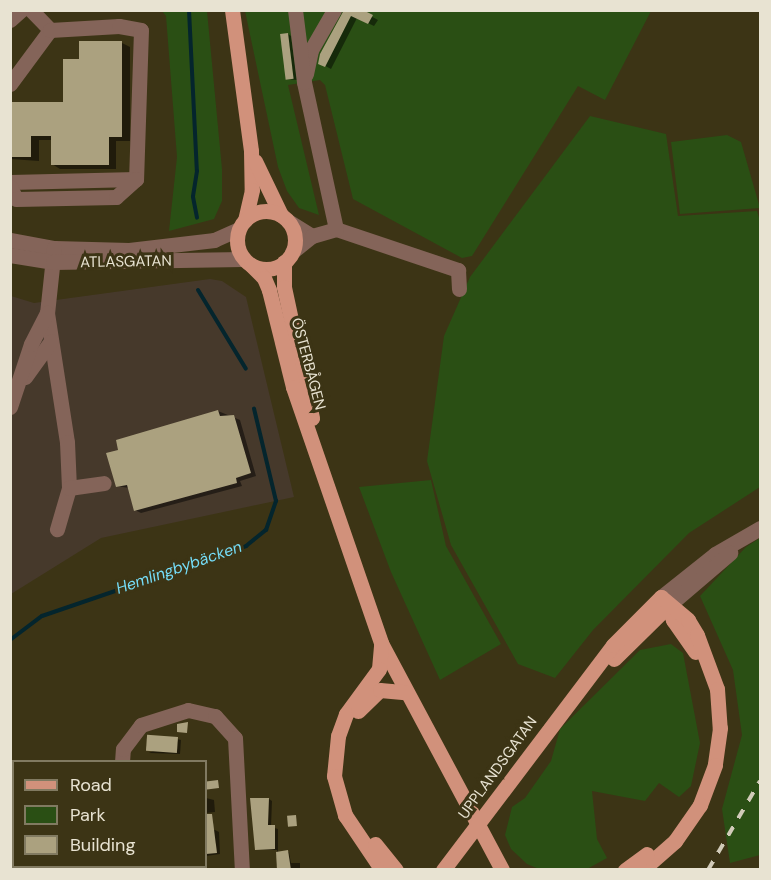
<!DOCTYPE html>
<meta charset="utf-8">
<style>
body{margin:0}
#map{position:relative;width:771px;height:880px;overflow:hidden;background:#3c3415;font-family:"DM Sans",sans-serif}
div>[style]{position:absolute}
.commercial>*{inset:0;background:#46392b}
.green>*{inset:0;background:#2a4f14}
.shadow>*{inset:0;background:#0007;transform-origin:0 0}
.stream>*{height:4px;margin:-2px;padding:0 2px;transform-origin:2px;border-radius:2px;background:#04252d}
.building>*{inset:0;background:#aba17f;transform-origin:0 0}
.minor>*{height:15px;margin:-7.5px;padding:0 7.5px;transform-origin:7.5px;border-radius:7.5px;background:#846459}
.major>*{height:15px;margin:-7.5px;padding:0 7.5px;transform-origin:7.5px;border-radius:7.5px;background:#d1917b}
.major>.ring{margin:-7.5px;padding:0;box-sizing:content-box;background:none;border:15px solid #d1917b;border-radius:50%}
.rail>*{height:4px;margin-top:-2px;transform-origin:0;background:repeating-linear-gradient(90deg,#d1cbb9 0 10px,transparent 0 20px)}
span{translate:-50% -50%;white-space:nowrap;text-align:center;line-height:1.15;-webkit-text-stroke:6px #3c3415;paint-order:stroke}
.street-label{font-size:15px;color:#e8e3d2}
.water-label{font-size:16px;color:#75ddf8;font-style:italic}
.frame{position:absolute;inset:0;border:12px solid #e8e3d2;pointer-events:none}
.legend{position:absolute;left:12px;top:760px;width:195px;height:108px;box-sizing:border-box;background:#3c3415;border:2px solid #817a61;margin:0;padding:8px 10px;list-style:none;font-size:18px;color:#e8e3d2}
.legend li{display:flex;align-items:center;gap:12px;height:30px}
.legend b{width:30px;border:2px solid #817a61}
</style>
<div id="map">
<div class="commercial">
<div style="clip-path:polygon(210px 279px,222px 281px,246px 297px,294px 497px,101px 538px,11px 594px,11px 296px,34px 303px)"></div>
</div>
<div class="green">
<div style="clip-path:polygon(162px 11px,207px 11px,222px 169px,222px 201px,214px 219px,169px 231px,177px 157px,166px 16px)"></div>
<div style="clip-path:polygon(245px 11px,651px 11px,605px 100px,578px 86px,472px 256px,462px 258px,353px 199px,325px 85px,320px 80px,288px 85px,319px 215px,299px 208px,287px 191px,278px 167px)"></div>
<div style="clip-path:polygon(590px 116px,666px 134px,678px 216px,757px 211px,760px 221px,760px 487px,689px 533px,593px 630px,555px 678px,518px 664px,451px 545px,427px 461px,444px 336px,470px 277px)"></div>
<div style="clip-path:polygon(727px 135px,741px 142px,760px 208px,680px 214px,671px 142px)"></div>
<div style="clip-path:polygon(431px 480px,446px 546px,501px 644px,440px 680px,391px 572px,359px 487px)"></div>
<div style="clip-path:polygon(760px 538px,760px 855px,730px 863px,722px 809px,742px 735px,733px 670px,700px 596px,746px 547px)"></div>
<div style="clip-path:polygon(671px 644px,683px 653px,700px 743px,691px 786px,679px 797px,659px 783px,645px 801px,592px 791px,597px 839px,607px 858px,587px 869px,539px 869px,527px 864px,511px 849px,505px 835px,512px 807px,525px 798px,551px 761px,560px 729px,640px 650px)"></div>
</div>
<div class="shadow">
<div style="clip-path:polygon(346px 10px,369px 10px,367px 14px,378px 20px,374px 26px,357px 18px,331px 69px,320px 63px)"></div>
<div style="clip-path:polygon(288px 34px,291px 36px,297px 80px,286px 79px)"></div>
<div style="clip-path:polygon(122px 43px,130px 47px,130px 141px,116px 141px,116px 169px,60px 169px,52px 164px,52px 140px,39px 140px,39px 161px,10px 159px,10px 136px,65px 104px,81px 60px)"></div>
<div style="clip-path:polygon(218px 411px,240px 420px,256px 476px,240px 481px,242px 486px,141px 513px,135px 510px,129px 488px,117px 486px)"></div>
<div style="clip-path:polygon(177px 739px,181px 740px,180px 754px,149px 753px)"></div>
<div style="clip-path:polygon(206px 798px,214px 800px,215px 812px,206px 813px)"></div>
<div style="clip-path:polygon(269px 799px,272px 801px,271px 827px,278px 829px,278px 853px,289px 852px,291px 863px,300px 863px,300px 870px,279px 870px,277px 850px,256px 849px)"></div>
<div style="clip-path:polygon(215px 830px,219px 832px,220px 854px,206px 856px,206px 831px)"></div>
<div style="left:147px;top:866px;width:13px;height:4px"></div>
<div style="clip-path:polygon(187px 866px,198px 866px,198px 870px,182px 870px)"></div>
</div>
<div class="stream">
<div style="left:189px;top:10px;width:161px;rotate:87.2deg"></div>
<div style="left:197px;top:171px;width:26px;rotate:99deg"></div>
<div style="left:193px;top:197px;width:21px;rotate:79deg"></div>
<div style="left:198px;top:290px;width:92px;rotate:58.7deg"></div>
<div style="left:10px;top:640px;width:40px;rotate:-37deg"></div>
<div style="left:42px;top:616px;width:216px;rotate:-18.9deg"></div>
<div style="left:246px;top:546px;width:26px;rotate:-39deg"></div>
<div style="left:266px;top:530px;width:31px;rotate:-71deg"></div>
<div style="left:276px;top:501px;width:95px;rotate:-103.4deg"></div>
</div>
<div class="building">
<div style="clip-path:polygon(344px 10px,363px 10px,373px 15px,368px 24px,351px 16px,325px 67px,318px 64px,320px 54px)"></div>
<div style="left:288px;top:33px;width:46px;height:8px;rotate:83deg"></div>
<div style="clip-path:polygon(79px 41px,122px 41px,122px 137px,109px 137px,109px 165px,51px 165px,51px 136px,31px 136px,31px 157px,10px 157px,12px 102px,63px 102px,63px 59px,79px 59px)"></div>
<div style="clip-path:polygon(218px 410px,220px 416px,234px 415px,251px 473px,236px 478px,237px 483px,134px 511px,127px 485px,116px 487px,106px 453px,118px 450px,116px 440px)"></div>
<div style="clip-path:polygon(188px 722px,187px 733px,177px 732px,177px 724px)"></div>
<div style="left:178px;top:737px;width:16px;height:31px;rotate:94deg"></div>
<div style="left:218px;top:780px;width:8px;height:12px;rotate:83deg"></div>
<div style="clip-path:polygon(250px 798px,269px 798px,268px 825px,275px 825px,275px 849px,255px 850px)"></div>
<div style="clip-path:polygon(206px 814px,212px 814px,217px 853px,206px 854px)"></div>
<div style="left:296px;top:815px;width:11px;height:9px;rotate:85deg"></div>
<div style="clip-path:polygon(288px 850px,291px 870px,277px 870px,276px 852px)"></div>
</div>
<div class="minor">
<div style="left:31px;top:10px;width:28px;rotate:46deg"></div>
<div style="left:10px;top:20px;width:15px;rotate:-42deg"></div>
<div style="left:306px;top:74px;width:25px;rotate:-78deg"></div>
<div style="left:311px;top:50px;width:46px;rotate:-60.1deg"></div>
<div style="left:10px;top:84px;width:67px;rotate:-53.5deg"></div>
<div style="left:50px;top:30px;width:69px;rotate:-3.3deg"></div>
<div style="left:119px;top:26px;width:22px;rotate:10deg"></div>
<div style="left:141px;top:30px;width:149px;rotate:91.9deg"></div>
<div style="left:136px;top:179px;width:126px;rotate:178.6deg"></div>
<div style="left:10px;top:187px;width:13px;rotate:63deg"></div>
<div style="left:16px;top:199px;width:100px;rotate:-1.1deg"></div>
<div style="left:116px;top:197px;width:27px;rotate:-42deg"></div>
<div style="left:288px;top:221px;width:28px;rotate:32deg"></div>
<div style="left:336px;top:229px;width:129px;rotate:18.6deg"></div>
<div style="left:458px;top:270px;width:19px;rotate:87deg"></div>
<div style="left:10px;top:240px;width:45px;rotate:10.3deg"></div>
<div style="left:54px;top:248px;width:75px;rotate:1.5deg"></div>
<div style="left:129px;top:250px;width:86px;rotate:-6.7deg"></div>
<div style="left:214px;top:240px;width:27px;rotate:-24deg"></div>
<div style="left:54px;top:248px;width:65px;rotate:96.1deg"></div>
<div style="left:47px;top:313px;width:131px;rotate:81.2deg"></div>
<div style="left:67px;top:442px;width:46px;rotate:87.5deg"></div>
<div style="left:69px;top:488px;width:43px;rotate:106.3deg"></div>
<div style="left:292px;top:252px;width:26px;rotate:-39deg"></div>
<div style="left:312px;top:236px;width:25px;rotate:-16deg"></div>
<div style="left:336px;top:229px;width:150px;rotate:-102.3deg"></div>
<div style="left:304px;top:82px;width:73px;rotate:-97.1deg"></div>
<div style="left:10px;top:255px;width:44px;rotate:9.2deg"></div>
<div style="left:53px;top:262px;width:190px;rotate:-0.9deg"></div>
<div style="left:25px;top:377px;width:44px;rotate:-54.2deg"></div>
<div style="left:10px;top:407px;width:66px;rotate:-71.6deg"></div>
<div style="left:31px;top:344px;width:35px;rotate:-63deg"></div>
<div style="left:69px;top:488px;width:35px;rotate:-8deg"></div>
<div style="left:661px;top:597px;width:69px;rotate:-38.5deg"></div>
<div style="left:715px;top:554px;width:52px;rotate:-30deg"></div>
<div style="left:668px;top:606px;width:82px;rotate:-40.5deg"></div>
<div style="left:122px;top:762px;width:13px;rotate:-86deg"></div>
<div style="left:123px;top:749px;width:30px;rotate:-53deg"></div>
<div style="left:141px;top:725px;width:49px;rotate:-17.7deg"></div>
<div style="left:188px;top:710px;width:28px;rotate:13deg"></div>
<div style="left:215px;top:716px;width:30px;rotate:48deg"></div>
<div style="left:235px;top:738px;width:132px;rotate:87deg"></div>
<div style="left:130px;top:866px;width:4px;rotate:90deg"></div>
</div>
<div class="major">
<div style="left:232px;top:10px;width:142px;rotate:82.3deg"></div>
<div style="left:251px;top:151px;width:39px;rotate:89deg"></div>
<div style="left:252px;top:190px;width:31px;rotate:103deg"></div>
<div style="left:255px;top:161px;width:60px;rotate:64.3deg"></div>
<div class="ring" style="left:237px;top:211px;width:43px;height:43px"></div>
<div style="left:284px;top:262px;width:25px;rotate:90deg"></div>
<div style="left:284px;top:287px;width:134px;rotate:77.9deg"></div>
<div style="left:251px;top:265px;width:18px;rotate:45deg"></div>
<div style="left:264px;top:278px;width:13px;rotate:67deg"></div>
<div style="left:269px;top:290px;width:100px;rotate:76.1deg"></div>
<div style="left:293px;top:387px;width:271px;rotate:71deg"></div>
<div style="left:381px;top:643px;width:257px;rotate:61.9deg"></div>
<div style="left:668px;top:606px;width:15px;rotate:70deg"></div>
<div style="left:673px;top:620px;width:39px;rotate:55deg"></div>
<div style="left:381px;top:646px;width:23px;rotate:95deg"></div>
<div style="left:379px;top:669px;width:56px;rotate:126.3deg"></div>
<div style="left:346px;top:714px;width:23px;rotate:110deg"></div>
<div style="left:338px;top:736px;width:40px;rotate:95.7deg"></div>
<div style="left:334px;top:776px;width:41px;rotate:74.2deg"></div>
<div style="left:345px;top:815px;width:66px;rotate:56.1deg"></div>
<div style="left:614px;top:659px;width:76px;rotate:-44.5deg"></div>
<div style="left:358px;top:711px;width:30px;rotate:-44deg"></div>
<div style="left:380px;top:690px;width:25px;rotate:5deg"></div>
<div style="left:375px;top:844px;width:33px;rotate:51deg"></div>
<div style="left:443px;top:870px;width:282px;rotate:-52.9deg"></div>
<div style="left:613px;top:645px;width:68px;rotate:-45deg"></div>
<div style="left:661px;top:597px;width:35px;rotate:40deg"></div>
<div style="left:688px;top:620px;width:17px;rotate:59deg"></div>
<div style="left:697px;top:635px;width:58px;rotate:69.7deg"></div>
<div style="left:717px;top:689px;width:39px;rotate:86deg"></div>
<div style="left:720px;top:728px;width:37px;rotate:98deg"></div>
<div style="left:715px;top:765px;width:43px;rotate:110.6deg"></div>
<div style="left:700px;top:805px;width:44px;rotate:124.8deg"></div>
<div style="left:675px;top:841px;width:44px;rotate:138.7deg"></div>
<div style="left:625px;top:870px;width:27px;rotate:-36deg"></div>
</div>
<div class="rail">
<div style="left:708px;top:870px;width:103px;rotate:-59.7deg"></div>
</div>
<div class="street-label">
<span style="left:126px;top:262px;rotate:-1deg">ATLASGATAN</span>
<span style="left:308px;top:364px;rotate:75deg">ÖSTERBÅGEN</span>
<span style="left:498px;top:768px;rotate:-54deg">UPPLANDSGATAN</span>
</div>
<div class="water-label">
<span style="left:179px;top:568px;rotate:-19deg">Hemlingbybäcken</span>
</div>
<div class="frame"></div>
<ul class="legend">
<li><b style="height:8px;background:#d1917b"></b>Road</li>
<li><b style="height:16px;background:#2a4f14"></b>Park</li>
<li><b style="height:16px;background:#aba17f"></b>Building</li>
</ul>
</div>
